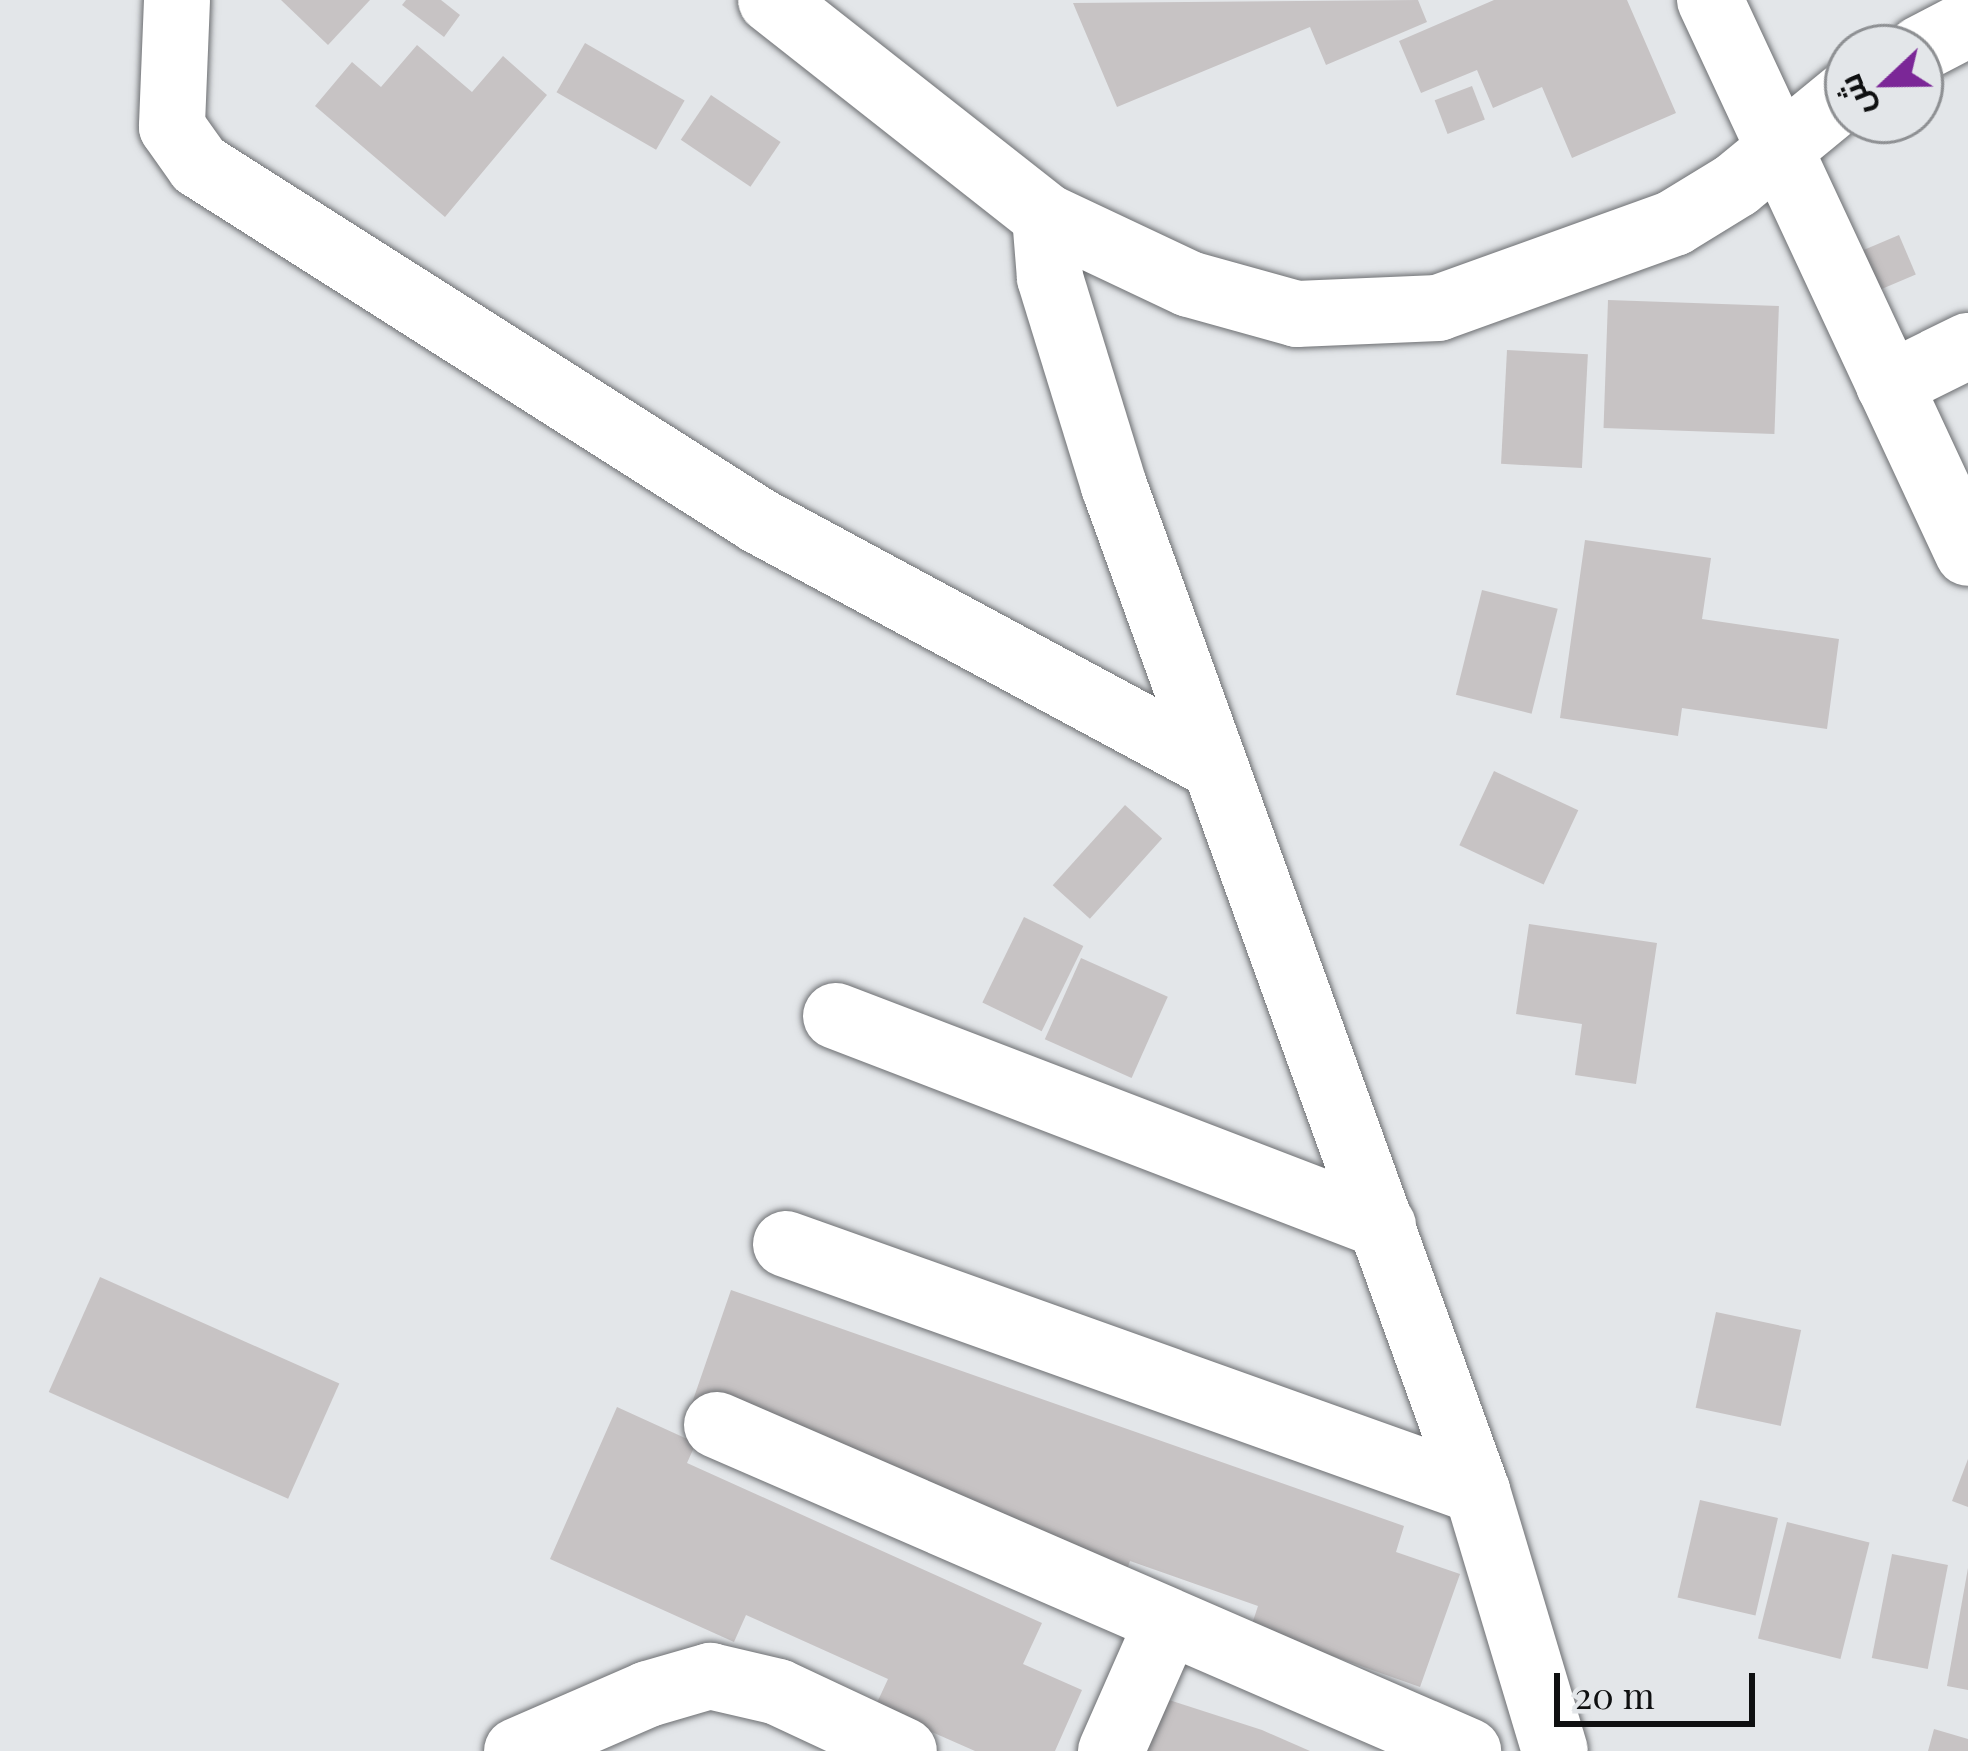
<!DOCTYPE html>
<meta charset="utf-8">
<style>
body{margin:0}
#map{position:relative;width:1968px;height:1751px;overflow:hidden;background:#e3e6e9;font-family:"Playfair Display",Cairo,serif}
div>[style]{position:absolute}
.building>*{inset:0;background:#c7c3c4;transform-origin:0 0}
.roads{filter:drop-shadow(0 0 3px #6d6f72) drop-shadow(0 0 3px #6d6f72)}
.minor>*{height:66px;margin:-33px;padding:0 33px;transform-origin:33px;border-radius:33px;background:#fff}
.secondary>*{height:66px;margin:-33px;padding:0 33px;transform-origin:33px;border-radius:33px;background:#fff}
span{translate:-50% -50%;white-space:nowrap;text-align:center;line-height:1.15;-webkit-text-stroke:10px #e3e6e9;paint-order:stroke}
.north{position:absolute;left:1824px;top:24px;width:120px;height:120px;box-sizing:border-box;background:#e3e6e9;border:3px solid #8e9093;border-radius:50%;rotate:248deg;font-size:33px;font-weight:700;line-height:48px;text-align:center;color:#0f1011}
.north::after{content:'';display:block;margin:auto;width:42px;height:54px;background:#7b2797;clip-path:polygon(50% 0,100% 100%,50% 72%,0 100%)}
.scale{position:absolute;left:1554px;top:1673px;width:201px;height:54px;box-sizing:border-box;border:6px solid #0f1011;border-top:0;padding-left:15px;font-size:36px;line-height:42px;white-space:nowrap;color:#0f1011;-webkit-text-stroke:9px #e3e6e9;paint-order:stroke}
</style>
<div id="map">
<div class="building">
<div style="clip-path:polygon(281px 0,370px 0,328px 45px)"></div>
<div style="clip-path:polygon(406px 0,441px 0,460px 15px,444px 37px,402px 5px)"></div>
<div style="clip-path:polygon(1418px 0,1427px 22px,1326px 65px,1310px 27px,1117px 107px,1073px 3px)"></div>
<div style="clip-path:polygon(1494px 0,1627px 0,1676px 113px,1572px 158px,1542px 87px,1493px 108px,1477px 70px,1421px 93px,1399px 41px)"></div>
<div style="left:585px;top:43px;width:115px;height:57px;rotate:30deg"></div>
<div style="clip-path:polygon(417px 45px,472px 92px,503px 56px,547px 95px,445px 217px,315px 106px,352px 62px,381px 87px)"></div>
<div style="left:1472px;top:86px;width:36px;height:40px;rotate:69deg"></div>
<div style="left:711px;top:95px;width:84px;height:54px;rotate:34deg"></div>
<div style="left:1899px;top:235px;width:43px;height:55px;rotate:67deg"></div>
<div style="left:1608px;top:300px;width:171px;height:128px;rotate:2deg"></div>
<div style="left:1507px;top:350px;width:81px;height:114px;rotate:3deg"></div>
<div style="clip-path:polygon(1585px 540px,1711px 558px,1702px 619px,1839px 639px,1827px 729px,1682px 708px,1678px 736px,1560px 718px)"></div>
<div style="left:1482px;top:590px;width:78px;height:108px;rotate:14deg"></div>
<div style="left:1494px;top:771px;width:93px;height:82px;rotate:25deg"></div>
<div style="left:1125px;top:805px;width:50px;height:108px;rotate:42deg"></div>
<div style="left:1024px;top:917px;width:66px;height:95px;rotate:26deg"></div>
<div style="clip-path:polygon(1529px 924px,1657px 943px,1636px 1084px,1575px 1075px,1582px 1024px,1516px 1014px)"></div>
<div style="left:1081px;top:958px;width:95px;height:89px;rotate:24deg"></div>
<div style="left:100px;top:1277px;width:262px;height:126px;rotate:24deg"></div>
<div style="clip-path:polygon(731px 1290px,1404px 1526px,1396px 1552px,1460px 1574px,1420px 1687px,1251px 1627px,1258px 1606px,1130px 1561px,1119px 1592px,692px 1403px)"></div>
<div style="left:1716px;top:1312px;width:87px;height:98px;rotate:12deg"></div>
<div style="clip-path:polygon(617px 1407px,696px 1443px,687px 1463px,1042px 1623px,1023px 1664px,1082px 1690px,1055px 1751px,975px 1751px,875px 1707px,888px 1679px,746px 1615px,734px 1642px,550px 1559px)"></div>
<div style="clip-path:polygon(1968px 1459px,1968px 1507px,1952px 1501px)"></div>
<div style="left:1700px;top:1500px;width:80px;height:100px;rotate:13deg"></div>
<div style="left:1787px;top:1522px;width:85px;height:120px;rotate:14deg"></div>
<div style="left:1892px;top:1554px;width:57px;height:106px;rotate:11deg"></div>
<div style="clip-path:polygon(1968px 1568px,1968px 1690px,1947px 1686px)"></div>
<div style="clip-path:polygon(1135px 1689px,1262px 1730px,1310px 1751px,1115px 1751px)"></div>
<div style="clip-path:polygon(1934px 1729px,1968px 1739px,1968px 1751px,1928px 1751px)"></div>
</div>
<div class="roads">
<div class="minor">
<div style="left:177px;top:0;width:127px;rotate:92.3deg"></div>
<div style="left:172px;top:127px;width:47px;rotate:54.6deg"></div>
<div style="left:199px;top:165px;width:664px;rotate:32.44deg"></div>
<div style="left:759px;top:521px;width:515px;rotate:28.31deg"></div>
<div style="left:771px;top:0;width:349px;rotate:38.2deg"></div>
<div style="left:1045px;top:216px;width:159px;rotate:25.3deg"></div>
<div style="left:1189px;top:284px;width:112px;rotate:15.5deg"></div>
<div style="left:1297px;top:314px;width:141px;rotate:-2.4deg"></div>
<div style="left:1438px;top:308px;width:251px;rotate:-19.8deg"></div>
<div style="left:1674px;top:223px;width:73px;rotate:-31.5deg"></div>
<div style="left:1736px;top:185px;width:145px;rotate:-39.4deg"></div>
<div style="left:1920px;top:49px;width:54px;rotate:-27.5deg"></div>
<div style="left:1045px;top:216px;width:62px;rotate:85.4deg"></div>
<div style="left:1050px;top:278px;width:218px;rotate:72.9deg"></div>
<div style="left:1114px;top:486px;width:1069px;rotate:70.14deg"></div>
<div style="left:1477px;top:1491px;width:271px;rotate:73.3deg"></div>
<div style="left:1889px;top:385px;width:88px;rotate:-26.3deg"></div>
<div style="left:836px;top:1016px;width:586px;rotate:21deg"></div>
<div style="left:786px;top:1244px;width:734px;rotate:19.67deg"></div>
<div style="left:717px;top:1425px;width:819px;rotate:23.47deg"></div>
<div style="left:517px;top:1751px;width:143px;rotate:-23.5deg"></div>
<div style="left:648px;top:1694px;width:65px;rotate:-16.2deg"></div>
<div style="left:710px;top:1676px;width:70px;rotate:13.2deg"></div>
<div style="left:778px;top:1692px;width:139px;rotate:25.1deg"></div>
<div style="left:1111px;top:1751px;width:139px;rotate:-66.2deg"></div>
</div>
<div class="secondary">
<div style="left:1710px;top:0;width:610px;rotate:64.99deg"></div>
</div>
</div>
<div class="north">ش</div>
<div class="scale">20 m</div>
</div>
